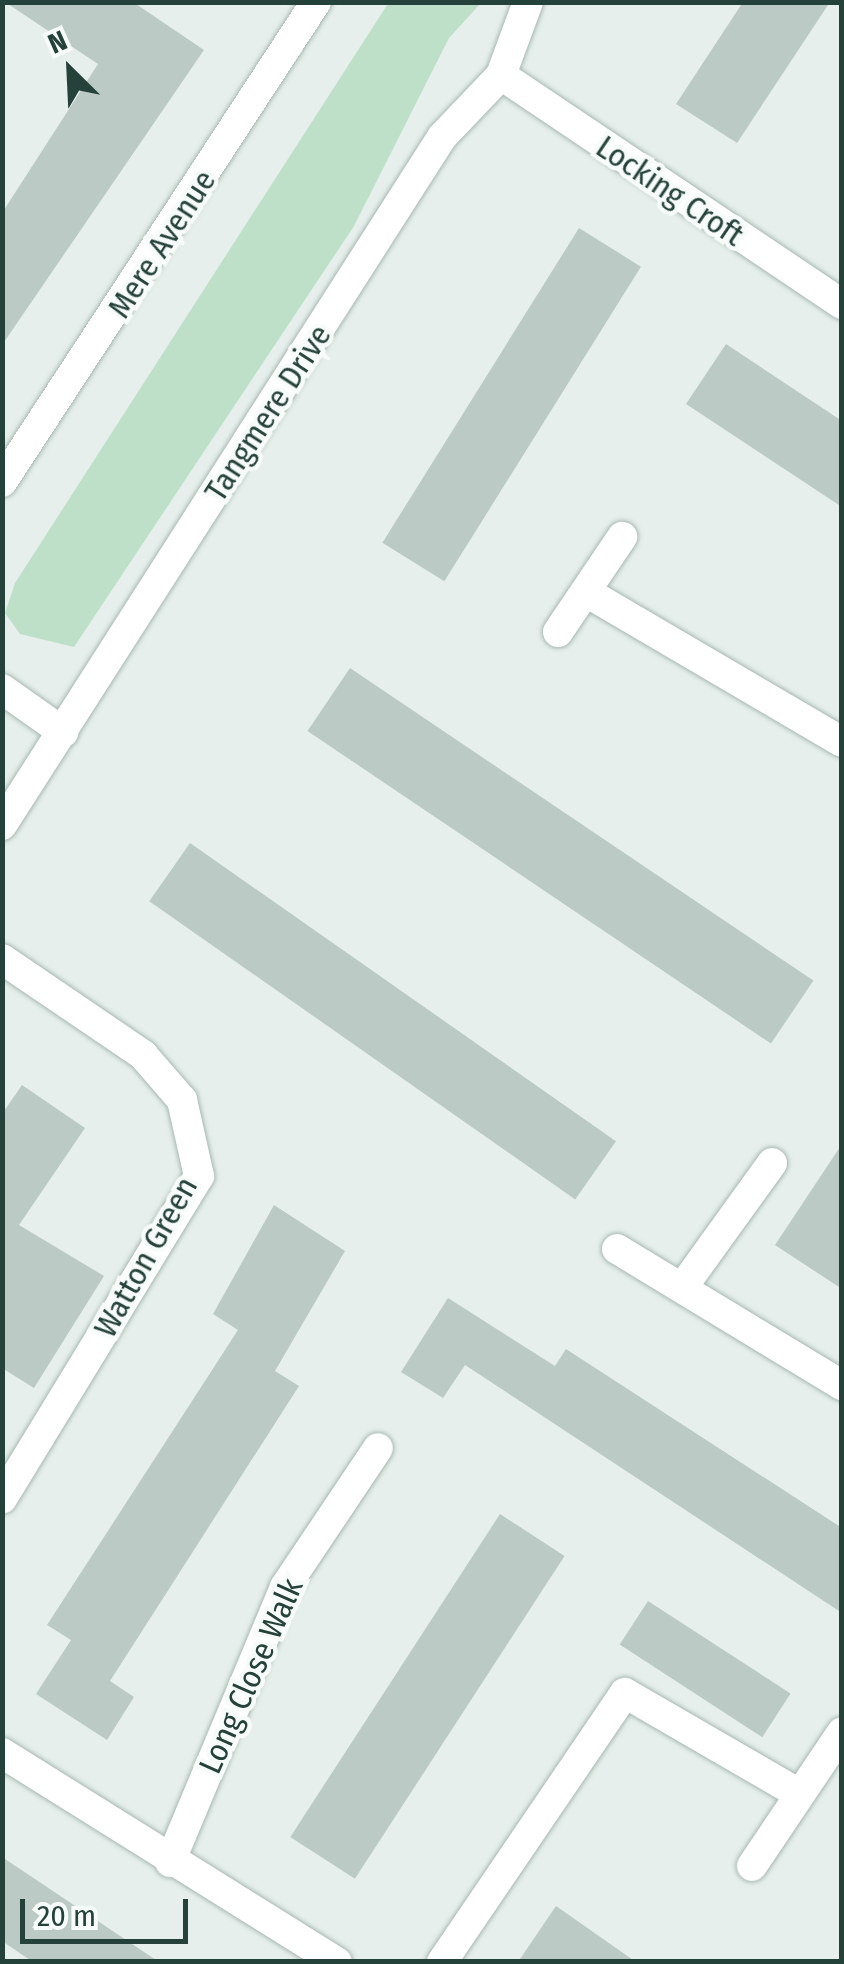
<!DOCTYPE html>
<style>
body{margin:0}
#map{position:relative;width:844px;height:1964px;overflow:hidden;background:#e6efeb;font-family:"Fira Sans Condensed",sans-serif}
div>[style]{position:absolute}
.green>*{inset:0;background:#bfe0c8}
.building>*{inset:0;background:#bbcac4;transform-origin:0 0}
.roads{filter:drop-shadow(0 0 2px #a8b8b2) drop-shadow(0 0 2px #a8b8b2)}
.minor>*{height:30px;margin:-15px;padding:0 15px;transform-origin:15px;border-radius:15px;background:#fff}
.tertiary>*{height:30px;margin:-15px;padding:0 15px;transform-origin:15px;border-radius:15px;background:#fff}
span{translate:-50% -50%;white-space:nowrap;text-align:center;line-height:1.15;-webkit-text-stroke:9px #f7fbf9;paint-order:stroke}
.street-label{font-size:32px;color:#24423a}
.frame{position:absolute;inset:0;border:5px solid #24423a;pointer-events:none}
.north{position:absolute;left:20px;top:20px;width:100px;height:100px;-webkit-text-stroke:8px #f7fbf9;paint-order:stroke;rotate:336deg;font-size:28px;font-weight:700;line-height:40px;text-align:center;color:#24423a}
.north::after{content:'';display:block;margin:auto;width:35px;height:45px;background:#24423a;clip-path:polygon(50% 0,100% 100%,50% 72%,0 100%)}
.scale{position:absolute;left:20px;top:1899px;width:168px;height:45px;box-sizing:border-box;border:5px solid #24423a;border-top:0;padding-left:12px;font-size:30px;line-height:35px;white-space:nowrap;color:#24423a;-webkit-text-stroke:8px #f7fbf9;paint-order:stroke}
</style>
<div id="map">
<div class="green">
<div style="clip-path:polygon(389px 2px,481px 3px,449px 38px,354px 226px,74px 647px,20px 634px,5px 613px,15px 583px)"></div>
</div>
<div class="building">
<div style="clip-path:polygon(5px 2px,133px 2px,204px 50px,2px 345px,2px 213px,98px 64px)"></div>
<div style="clip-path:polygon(743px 2px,830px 2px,737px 143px,676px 104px)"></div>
<div style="left:579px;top:228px;width:73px;height:371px;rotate:32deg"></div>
<div style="clip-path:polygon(726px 344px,842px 421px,842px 507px,686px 404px)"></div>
<div style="left:350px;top:668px;width:559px;height:76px;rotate:34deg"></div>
<div style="left:190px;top:843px;width:520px;height:71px;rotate:35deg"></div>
<div style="clip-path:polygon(22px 1085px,85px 1128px,19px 1225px,104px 1276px,34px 1388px,2px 1368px,2px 1114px)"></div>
<div style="clip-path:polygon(842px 1144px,842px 1289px,775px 1245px)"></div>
<div style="clip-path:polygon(274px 1205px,345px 1251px,275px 1371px,299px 1386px,110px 1681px,134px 1697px,107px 1740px,36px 1694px,71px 1640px,47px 1625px,238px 1330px,213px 1314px)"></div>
<div style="clip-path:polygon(448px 1298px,555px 1366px,566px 1349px,842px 1528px,842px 1613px,465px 1365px,443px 1398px,401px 1372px)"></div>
<div style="left:500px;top:1514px;width:77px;height:385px;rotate:33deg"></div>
<div style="left:648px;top:1601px;width:170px;height:52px;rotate:33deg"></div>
<div style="clip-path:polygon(2px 1857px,159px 1962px,33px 1962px,2px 1941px)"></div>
<div style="clip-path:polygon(556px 1906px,636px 1962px,518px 1962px)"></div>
</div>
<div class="roads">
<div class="minor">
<div style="left:501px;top:75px;width:411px;rotate:33.9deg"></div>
<div style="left:2px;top:482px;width:574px;rotate:-56.81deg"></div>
<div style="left:588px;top:593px;width:294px;rotate:30.4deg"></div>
<div style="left:558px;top:632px;width:115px;rotate:-56deg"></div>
<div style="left:2px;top:689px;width:75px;rotate:35.2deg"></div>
<div style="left:2px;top:959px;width:171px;rotate:34.2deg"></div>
<div style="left:143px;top:1055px;width:60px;rotate:49.1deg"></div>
<div style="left:182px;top:1100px;width:78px;rotate:77.4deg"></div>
<div style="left:199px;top:1176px;width:378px;rotate:121.4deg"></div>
<div style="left:617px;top:1249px;width:263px;rotate:31.2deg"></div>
<div style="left:682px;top:1288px;width:154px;rotate:-54.2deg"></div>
<div style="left:2px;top:1753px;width:395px;rotate:32deg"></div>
<div style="left:170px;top:1862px;width:298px;rotate:-67.3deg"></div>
<div style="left:285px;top:1587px;width:167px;rotate:-56.2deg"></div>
<div style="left:752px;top:1866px;width:161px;rotate:-56.1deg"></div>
<div style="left:442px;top:1962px;width:325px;rotate:-55.8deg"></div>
<div style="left:625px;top:1693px;width:201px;rotate:30.1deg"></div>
</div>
<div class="tertiary">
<div style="left:2px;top:825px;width:817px;rotate:-57.4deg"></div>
<div style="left:442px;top:137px;width:86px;rotate:-46.4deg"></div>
<div style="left:501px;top:75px;width:78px;rotate:-69.7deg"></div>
</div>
</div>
<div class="street-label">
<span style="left:670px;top:191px;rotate:34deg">Locking Croft</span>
<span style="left:162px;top:244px;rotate:-57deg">Mere Avenue</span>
<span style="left:268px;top:413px;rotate:-57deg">Tangmere Drive</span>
<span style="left:146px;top:1257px;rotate:-61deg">Watton Green</span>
<span style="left:251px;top:1676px;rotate:-66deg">Long Close Walk</span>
</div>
<div class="frame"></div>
<div class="north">N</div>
<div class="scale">20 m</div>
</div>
